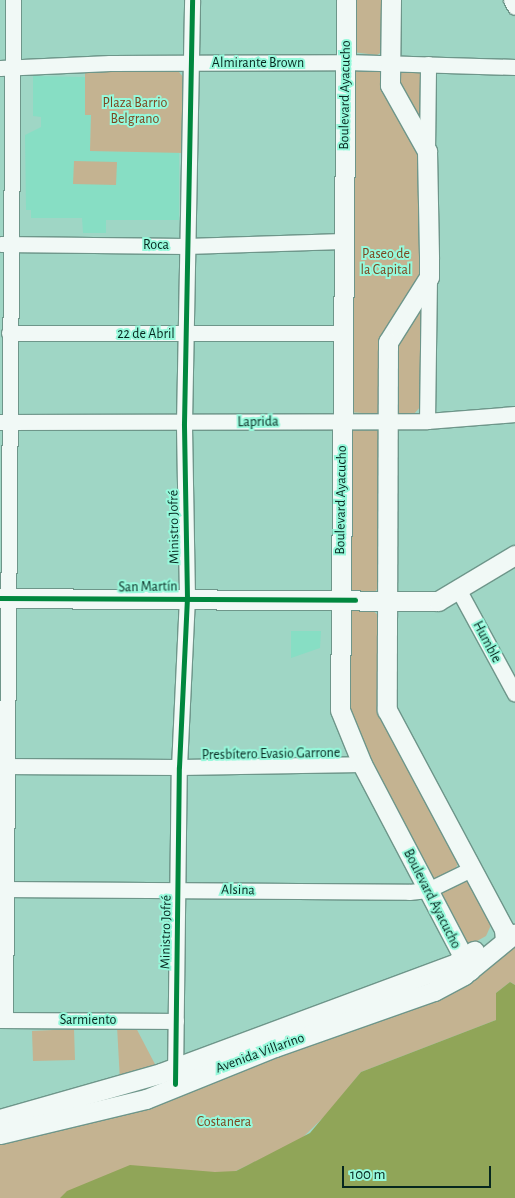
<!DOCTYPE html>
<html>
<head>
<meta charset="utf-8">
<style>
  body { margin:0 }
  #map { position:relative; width:515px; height:1198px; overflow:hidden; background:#9fd6c5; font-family:"Alegreya Sans",sans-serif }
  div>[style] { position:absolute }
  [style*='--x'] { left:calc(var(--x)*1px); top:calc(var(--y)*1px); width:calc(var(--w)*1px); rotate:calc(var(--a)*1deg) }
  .built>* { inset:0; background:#87dec4 }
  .green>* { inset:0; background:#c4b391 }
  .water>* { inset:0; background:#90a558 }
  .roads { filter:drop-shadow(1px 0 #6e968a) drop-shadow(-1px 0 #6e968a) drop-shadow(0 1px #6e968a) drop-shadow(0 -1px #6e968a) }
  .minor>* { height:15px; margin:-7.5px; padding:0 7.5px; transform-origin:7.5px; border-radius:7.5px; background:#f1f9f6 }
  .major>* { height:19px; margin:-9.5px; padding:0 9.5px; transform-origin:9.5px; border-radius:9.5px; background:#f1f9f6 }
  .cycleway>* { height:5px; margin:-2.5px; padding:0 2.5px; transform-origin:2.5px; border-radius:2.5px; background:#00873e }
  span { translate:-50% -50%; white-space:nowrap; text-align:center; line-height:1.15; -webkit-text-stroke:4px #96f9db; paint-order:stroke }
  .street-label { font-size:14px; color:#06271f }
  .park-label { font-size:14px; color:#7c451f }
  .scale { position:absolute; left:342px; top:1166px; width:149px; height:22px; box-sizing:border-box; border:2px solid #06271f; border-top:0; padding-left:6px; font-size:15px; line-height:18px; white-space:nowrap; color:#06271f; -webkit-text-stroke:4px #96f9db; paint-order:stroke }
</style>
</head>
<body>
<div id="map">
  <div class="built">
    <div style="clip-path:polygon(33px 76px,85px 77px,85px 115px,91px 114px,90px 151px,179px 152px,179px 220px,106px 220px,106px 233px,83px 233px,82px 218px,31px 218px,31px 210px,26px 210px,25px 135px,41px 127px,41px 117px,33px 116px)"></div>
    <div style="clip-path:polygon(291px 631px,321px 631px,320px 648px,291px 658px)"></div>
  </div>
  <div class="green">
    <div style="clip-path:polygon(351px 0,385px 0,382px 52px,377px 55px,352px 52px)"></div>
    <div style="clip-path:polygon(355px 68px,382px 72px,422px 156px,420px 276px,383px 338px,379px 412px,376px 414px,349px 412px,351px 73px)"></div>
    <div style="clip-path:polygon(85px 69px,179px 72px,183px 77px,184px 153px,90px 151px,91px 115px,85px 115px)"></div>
    <div style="clip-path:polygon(397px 70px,421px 73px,422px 125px,397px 86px)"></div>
    <div style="clip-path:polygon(74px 161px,117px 162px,116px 185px,73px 184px)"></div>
    <div style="clip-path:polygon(422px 302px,422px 405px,413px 415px,402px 415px,397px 412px,397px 340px)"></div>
    <div style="clip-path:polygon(351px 430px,376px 430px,380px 433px,379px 586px,375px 592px,350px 590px)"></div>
    <div style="clip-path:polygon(354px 608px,371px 609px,379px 616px,380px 708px,459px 861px,455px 870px,433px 880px,426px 876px,347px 712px,347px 614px)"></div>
    <div style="clip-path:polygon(465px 880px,469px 882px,491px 925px,486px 936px,466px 947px,439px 896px,441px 892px)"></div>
    <div style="clip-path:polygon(515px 940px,515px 985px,510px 982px,496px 993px,496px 1020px,361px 1072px,328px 1113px,300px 1140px,180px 1198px,0 1198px,0 1139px,74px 1124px)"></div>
    <div style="clip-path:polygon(134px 1024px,157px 1068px,120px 1081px,117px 1026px)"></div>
    <div style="clip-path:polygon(74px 1029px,75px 1060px,33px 1061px,32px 1031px)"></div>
  </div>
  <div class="water">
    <div style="clip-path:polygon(510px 982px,515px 985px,515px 1198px,60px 1198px,67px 1191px,130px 1165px,215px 1172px,236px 1171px,248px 1165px,310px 1133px,361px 1072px,496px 1020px,496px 993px)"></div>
  </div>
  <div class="roads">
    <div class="minor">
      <div style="--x:511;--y:0;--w:8;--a:60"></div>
      <div style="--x:0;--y:68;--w:110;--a:-2.6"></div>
      <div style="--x:110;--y:63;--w:236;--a:-0.2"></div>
      <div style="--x:346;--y:62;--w:169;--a:1.7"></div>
      <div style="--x:427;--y:151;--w:87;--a:-89.3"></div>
      <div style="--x:1;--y:244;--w:185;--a:0.6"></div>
      <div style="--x:186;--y:246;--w:157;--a:-1.8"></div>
      <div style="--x:9;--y:333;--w:333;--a:0"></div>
      <div style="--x:427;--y:421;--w:144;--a:-89.2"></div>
      <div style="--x:0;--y:422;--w:427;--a:-0.1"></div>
      <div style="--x:427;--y:421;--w:88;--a:-4.5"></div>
      <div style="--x:458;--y:589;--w:119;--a:61.5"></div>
      <div style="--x:0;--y:766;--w:179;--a:0.3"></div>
      <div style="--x:179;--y:767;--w:183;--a:-0.9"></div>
      <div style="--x:0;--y:889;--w:409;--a:0.4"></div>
      <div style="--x:409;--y:892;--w:19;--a:-6"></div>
      <div style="--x:428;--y:890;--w:48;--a:-26"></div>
      <div style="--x:0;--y:1020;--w:176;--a:0.3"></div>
      <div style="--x:5;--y:1020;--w:1020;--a:-89.55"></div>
      <div style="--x:175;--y:1078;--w:311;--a:-89.3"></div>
      <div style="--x:179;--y:767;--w:169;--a:-87.3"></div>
      <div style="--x:187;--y:598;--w:175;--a:-91"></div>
      <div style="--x:184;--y:423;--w:423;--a:-88.9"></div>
    </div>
    <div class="major">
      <div style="--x:346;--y:0;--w:710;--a:90.48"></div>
      <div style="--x:340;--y:710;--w:58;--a:67.8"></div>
      <div style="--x:362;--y:764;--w:233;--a:62.3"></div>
      <div style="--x:391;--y:0;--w:85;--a:90.7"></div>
      <div style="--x:390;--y:85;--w:76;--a:60.7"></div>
      <div style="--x:427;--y:151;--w:108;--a:88.9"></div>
      <div style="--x:429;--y:259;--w:18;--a:90"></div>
      <div style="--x:429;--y:277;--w:77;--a:122.2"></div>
      <div style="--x:388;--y:342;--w:368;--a:90.2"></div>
      <div style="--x:387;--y:710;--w:248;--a:61.9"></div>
      <div style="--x:504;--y:929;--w:11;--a:85"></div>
      <div style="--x:0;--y:598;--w:438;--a:0.4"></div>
      <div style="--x:438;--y:601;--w:90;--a:-30.9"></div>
      <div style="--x:0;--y:1119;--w:167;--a:-15.9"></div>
      <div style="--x:161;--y:1073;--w:315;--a:-20.4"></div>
      <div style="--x:456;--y:963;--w:22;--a:-34"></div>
      <div style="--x:0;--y:1134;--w:150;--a:-13.5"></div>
      <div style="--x:146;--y:1099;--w:139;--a:-22"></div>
      <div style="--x:275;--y:1047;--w:169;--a:-19.4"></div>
      <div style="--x:434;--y:991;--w:34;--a:-28"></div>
      <div style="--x:464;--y:975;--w:65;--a:-39.4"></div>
    </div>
  </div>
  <div class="cycleway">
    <div style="--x:0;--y:598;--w:355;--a:0.3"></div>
    <div style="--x:175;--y:1084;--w:317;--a:-89.3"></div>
    <div style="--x:179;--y:767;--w:169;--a:-87.3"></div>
    <div style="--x:187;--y:598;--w:175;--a:-91"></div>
    <div style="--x:184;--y:423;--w:423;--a:-88.9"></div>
  </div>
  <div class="street-label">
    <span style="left:258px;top:63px">Almirante Brown</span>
    <span style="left:345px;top:95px;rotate:-89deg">Boulevard Ayacucho</span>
    <span style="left:156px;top:245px">Roca</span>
    <span style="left:146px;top:334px">22 de Abril</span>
    <span style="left:258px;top:422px;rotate:-1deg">Laprida</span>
    <span style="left:341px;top:500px;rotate:-89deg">Boulevard Ayacucho</span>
    <span style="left:174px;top:527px;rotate:-91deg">Ministro Jofré</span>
    <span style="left:148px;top:587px;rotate:-1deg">San Martín</span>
    <span style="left:487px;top:642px;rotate:62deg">Humble</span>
    <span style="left:271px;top:754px;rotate:-1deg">Presbítero Evasio Garrone</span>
    <span style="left:238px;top:890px;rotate:1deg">Alsina</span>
    <span style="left:432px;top:899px;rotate:63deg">Boulevard Ayacucho</span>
    <span style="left:166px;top:932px;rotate:-89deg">Ministro Jofré</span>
    <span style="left:88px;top:1020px">Sarmiento</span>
    <span style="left:260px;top:1053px;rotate:-20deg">Avenida Villarino</span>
  </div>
  <div class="park-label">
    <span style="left:135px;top:111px">Plaza Barrio<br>Belgrano</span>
    <span style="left:386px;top:262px">Paseo de<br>la Capital</span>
    <span style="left:224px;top:1122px">Costanera</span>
  </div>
  <div class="scale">100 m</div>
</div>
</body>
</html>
